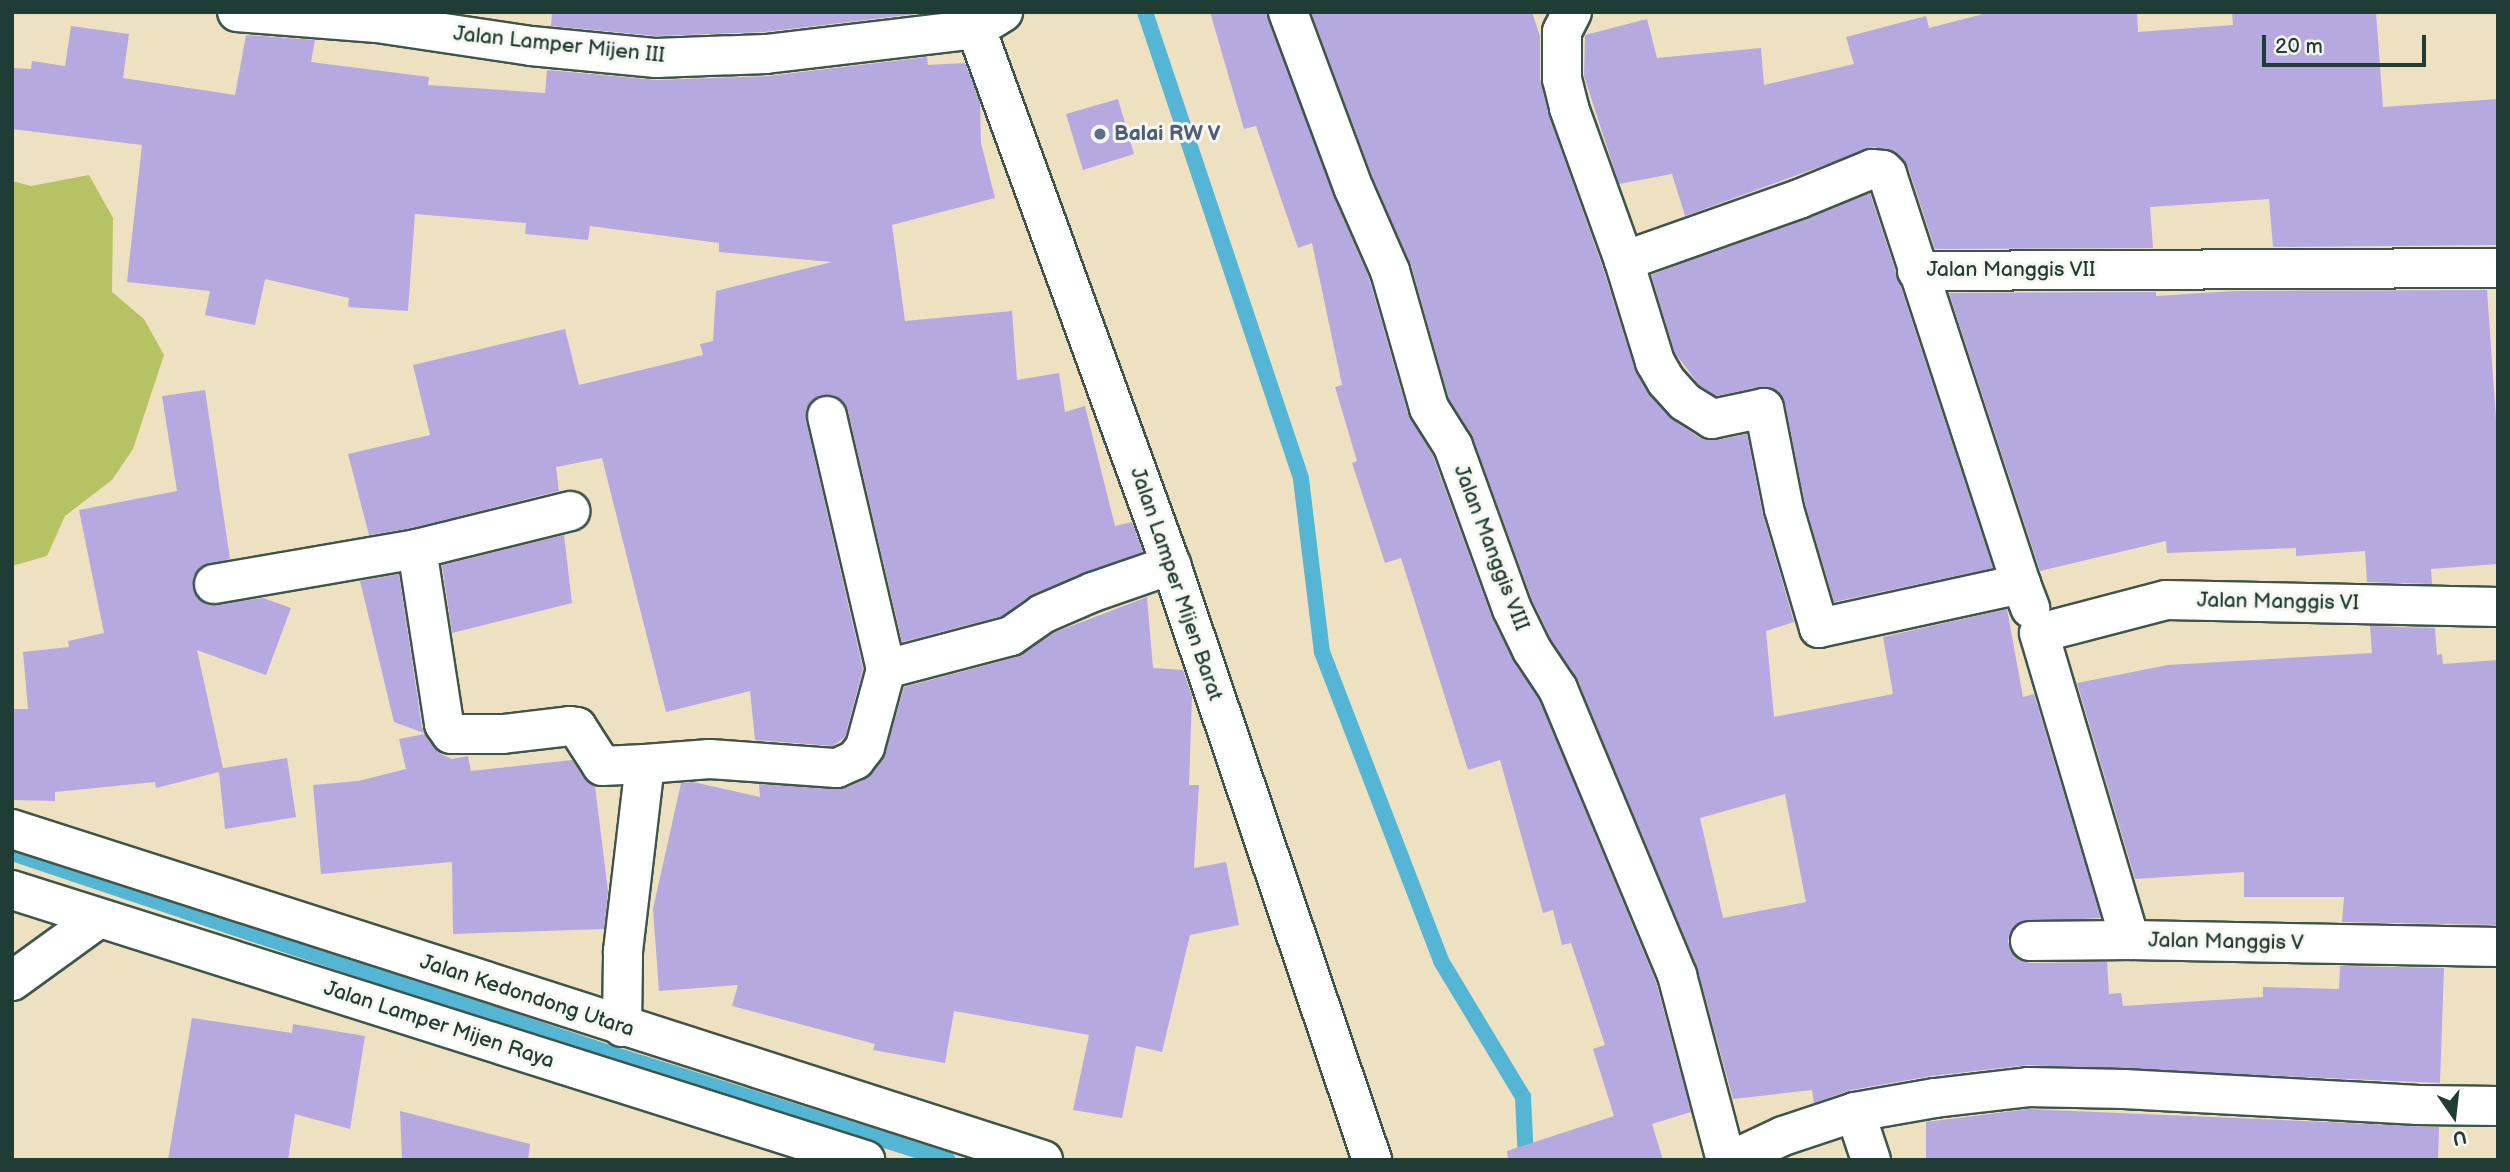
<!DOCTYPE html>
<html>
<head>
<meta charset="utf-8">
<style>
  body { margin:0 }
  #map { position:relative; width:2510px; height:1172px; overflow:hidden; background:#ede1c2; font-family:"Balsamiq Sans",sans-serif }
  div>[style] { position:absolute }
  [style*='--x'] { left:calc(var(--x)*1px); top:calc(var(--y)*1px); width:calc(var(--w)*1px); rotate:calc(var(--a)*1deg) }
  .green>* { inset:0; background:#b6c365 }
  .stream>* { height:16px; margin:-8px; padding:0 8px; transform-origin:8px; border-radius:8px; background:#55b5d4 }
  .building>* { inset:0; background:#b6a9df }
  .roads { filter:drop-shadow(2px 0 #3e5649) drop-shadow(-2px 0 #3e5649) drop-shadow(0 2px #3e5649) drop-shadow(0 -2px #3e5649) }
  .minor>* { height:38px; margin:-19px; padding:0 19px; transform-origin:19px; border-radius:19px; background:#fff }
  .dots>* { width:19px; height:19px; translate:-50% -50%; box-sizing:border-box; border:4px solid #f6f6f2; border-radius:50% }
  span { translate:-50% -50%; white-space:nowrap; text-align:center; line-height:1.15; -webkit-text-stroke:6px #f6f6f2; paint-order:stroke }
  .street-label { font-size:21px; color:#1f3d34 }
  .service-label { font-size:21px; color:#4e5e75; font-weight:700 }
  .left { translate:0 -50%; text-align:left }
  .frame { position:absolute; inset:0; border:14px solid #1f3d34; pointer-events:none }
  .north { position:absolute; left:2419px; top:1081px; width:70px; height:70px; -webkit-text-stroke:5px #f6f6f2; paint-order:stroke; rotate:166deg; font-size:19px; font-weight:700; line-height:28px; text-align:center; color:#1f3d34 }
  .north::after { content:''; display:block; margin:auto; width:24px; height:32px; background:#1f3d34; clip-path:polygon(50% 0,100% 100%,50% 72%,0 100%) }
  .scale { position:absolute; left:2262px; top:35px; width:164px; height:32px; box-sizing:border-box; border:4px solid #1f3d34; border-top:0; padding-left:9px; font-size:21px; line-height:24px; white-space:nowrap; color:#1f3d34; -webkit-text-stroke:5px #f6f6f2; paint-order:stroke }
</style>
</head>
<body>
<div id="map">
  <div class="green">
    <div style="clip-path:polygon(89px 175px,113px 218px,112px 292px,144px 319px,164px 355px,133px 449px,112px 480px,65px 516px,47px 556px,12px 566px,12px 181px,31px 186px)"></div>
  </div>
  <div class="stream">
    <div style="--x:1145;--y:12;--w:492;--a:71.5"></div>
    <div style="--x:1301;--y:479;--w:174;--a:83.1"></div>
    <div style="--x:1322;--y:652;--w:331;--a:68.9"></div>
    <div style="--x:1441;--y:961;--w:159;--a:58.9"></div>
    <div style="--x:1523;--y:1097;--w:63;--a:87.3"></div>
    <div style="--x:12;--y:853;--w:633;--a:18.52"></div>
    <div style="--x:612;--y:1054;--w:352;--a:17.5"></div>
  </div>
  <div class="building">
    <div style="clip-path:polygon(552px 12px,924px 12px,924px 13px,764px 32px,657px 36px,551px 26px)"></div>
    <div style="clip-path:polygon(1210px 12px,1267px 12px,1334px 197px,1369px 278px,1408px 414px,1433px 456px,1492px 618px,1514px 662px,1539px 699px,1656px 982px,1691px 1112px,1652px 1124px,1663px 1160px,1508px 1160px,1507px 1151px,1614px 1116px,1593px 1049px,1605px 1045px,1571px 943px,1562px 945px,1553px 910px,1543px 913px,1500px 760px,1468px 770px,1401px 558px,1385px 563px,1352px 463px,1357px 461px,1335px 387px,1342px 385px,1312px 243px,1298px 248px,1256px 126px,1244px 129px)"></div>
    <div style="clip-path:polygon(evenodd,1311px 12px,1532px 12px,1540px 36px,1540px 79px,1548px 113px,1603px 268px,1636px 373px,1650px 395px,1669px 417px,1700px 438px,1717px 440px,1747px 434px,1763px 515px,1794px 622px,1766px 631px,1774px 717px,1893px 694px,1883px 637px,2007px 609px,2023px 697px,2034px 694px,2101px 918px,2020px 922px,2011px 930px,2008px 941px,2011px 951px,2019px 960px,2030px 963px,2107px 962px,2109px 994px,2121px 993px,2123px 1006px,2263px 997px,2263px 987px,2339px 989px,2340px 966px,2444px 968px,2440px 1083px,2028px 1065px,1931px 1076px,1851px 1090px,1814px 1103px,1812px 1090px,1733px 1099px,1697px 967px,1578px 681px,1551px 639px,1532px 600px,1473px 438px,1449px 399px,1411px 265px,1374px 181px,1311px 12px,1785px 794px,1806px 902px,1723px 918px,1700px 818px,1785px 794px)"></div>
    <div style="clip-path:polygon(1991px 12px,2137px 12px,2138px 32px,2233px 25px,2232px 12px,2376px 12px,2383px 107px,2498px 99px,2498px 245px,2273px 247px,2269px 199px,2150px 207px,2153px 248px,1935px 249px,1908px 167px,1898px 154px,1874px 147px,1685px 216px,1672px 174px,1619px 184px,1584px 76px,1585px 35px,1647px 19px,1657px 58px,1761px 48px,1764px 85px,1854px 64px,1846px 37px,1926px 16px,1929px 28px)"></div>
    <div style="clip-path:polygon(71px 26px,129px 34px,123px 78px,235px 95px,246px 35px,315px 40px,311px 62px,429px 77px,428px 85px,545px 93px,547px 70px,657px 80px,768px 76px,927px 57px,928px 65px,965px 63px,980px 102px,981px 143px,995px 198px,892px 225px,905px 321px,1012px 311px,1017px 380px,1059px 373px,1065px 412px,1085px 406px,1115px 526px,1132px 522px,1143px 552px,1033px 594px,1002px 616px,902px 642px,848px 411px,843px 402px,834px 395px,821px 395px,813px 400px,806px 409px,806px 421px,863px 669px,845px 737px,833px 746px,755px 740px,750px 691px,666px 712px,602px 458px,556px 467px,559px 491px,412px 528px,369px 535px,348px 454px,430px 435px,413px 365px,565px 329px,579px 385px,703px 355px,700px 344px,713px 341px,716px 291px,832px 262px,719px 252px,719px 243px,590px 226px,588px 240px,525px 234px,526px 223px,415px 214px,408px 311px,348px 307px,349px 298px,265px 279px,255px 325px,205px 315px,210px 291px,127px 282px,142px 145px,12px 129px,12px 68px,31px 69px,32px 61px,65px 66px)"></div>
    <div style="clip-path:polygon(1118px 99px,1134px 154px,1083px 170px,1066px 114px)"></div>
    <div style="clip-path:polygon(1870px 193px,1993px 568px,1834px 602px,1805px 504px,1785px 404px,1781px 394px,1771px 388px,1760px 387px,1716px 396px,1699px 385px,1675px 353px,1651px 275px)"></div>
    <div style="clip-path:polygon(2487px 290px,2498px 448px,2498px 564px,2431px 569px,2432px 584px,2367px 582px,2365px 551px,2296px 556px,2296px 548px,2167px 553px,2166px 541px,2040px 571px,1949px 293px,2156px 292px,2156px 296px,2234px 291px)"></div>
    <div style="clip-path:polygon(205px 390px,230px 559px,201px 567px,193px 577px,193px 588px,198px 598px,207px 605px,263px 598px,291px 608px,266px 675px,197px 650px,223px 768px,287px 758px,296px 817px,225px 829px,219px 772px,156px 788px,155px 782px,55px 792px,55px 801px,12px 800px,12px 709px,28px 709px,23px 652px,69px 647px,68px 641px,104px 633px,79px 510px,177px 491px,162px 396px)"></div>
    <div style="clip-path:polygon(564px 535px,572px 603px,452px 633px,442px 565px)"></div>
    <div style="clip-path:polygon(399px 574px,422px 727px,424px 733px,394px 722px,360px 581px)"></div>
    <div style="clip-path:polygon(1147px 597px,1153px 668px,1183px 670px,1192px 696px,1189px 785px,1199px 785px,1194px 868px,1226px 862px,1239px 925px,1190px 935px,1162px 1052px,1136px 1046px,1122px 1118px,1073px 1110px,1089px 1035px,954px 1011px,945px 1063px,873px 1050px,875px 1044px,732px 1006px,738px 985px,659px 991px,653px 909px,681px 783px,693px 782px,760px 797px,759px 784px,846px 788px,864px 780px,883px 760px,904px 687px,1017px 657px,1053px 633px)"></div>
    <div style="clip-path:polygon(2370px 626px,2435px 628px,2437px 655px,2442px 654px,2443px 664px,2498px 660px,2498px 925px,2342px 922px,2344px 897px,2244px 897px,2244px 872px,2135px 879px,2077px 683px,2168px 665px,2372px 653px)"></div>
    <div style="clip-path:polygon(425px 734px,441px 754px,452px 759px,468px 756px,471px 771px,572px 760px,584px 778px,595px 786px,608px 891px,604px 929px,453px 934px,452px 862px,321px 874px,313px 785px,358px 781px,406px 769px,399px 739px)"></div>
    <div style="clip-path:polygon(192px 1018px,292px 1033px,293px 1024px,365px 1036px,350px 1129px,295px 1114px,288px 1160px,168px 1160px)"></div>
    <div style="clip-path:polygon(2029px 1109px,2439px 1127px,2438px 1160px,1926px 1160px,1926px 1122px)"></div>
    <div style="clip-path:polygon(400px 1111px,530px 1144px,528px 1160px,402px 1160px)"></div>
  </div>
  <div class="roads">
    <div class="minor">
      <div style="--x:237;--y:12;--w:140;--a:4.5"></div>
      <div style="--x:377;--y:23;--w:156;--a:8.5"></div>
      <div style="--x:531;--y:46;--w:126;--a:5.5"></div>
      <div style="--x:656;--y:58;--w:110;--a:-2.1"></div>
      <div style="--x:766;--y:54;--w:211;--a:-6.8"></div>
      <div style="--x:976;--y:29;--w:32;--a:-32"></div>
      <div style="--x:970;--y:12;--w:588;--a:70.03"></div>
      <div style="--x:1171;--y:565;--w:628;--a:71.33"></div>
      <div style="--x:1288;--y:12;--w:189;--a:69.6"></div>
      <div style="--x:1354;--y:189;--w:90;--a:66.3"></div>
      <div style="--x:1390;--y:271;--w:142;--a:74.1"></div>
      <div style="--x:1429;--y:408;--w:45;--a:57.7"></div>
      <div style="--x:1453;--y:446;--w:173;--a:70.1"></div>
      <div style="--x:1512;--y:609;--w:46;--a:64"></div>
      <div style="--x:1532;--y:650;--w:47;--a:56.3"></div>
      <div style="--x:1558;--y:689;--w:310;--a:67.4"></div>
      <div style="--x:1677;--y:975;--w:191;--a:75.2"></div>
      <div style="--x:1572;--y:12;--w:22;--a:117"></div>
      <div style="--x:1562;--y:32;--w:47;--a:90"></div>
      <div style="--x:1562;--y:79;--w:30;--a:76"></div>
      <div style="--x:1569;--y:108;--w:163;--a:70.2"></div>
      <div style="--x:1624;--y:261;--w:186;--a:-19.5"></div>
      <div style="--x:1799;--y:199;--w:79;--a:-22.3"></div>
      <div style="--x:1872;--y:169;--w:11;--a:5"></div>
      <div style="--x:1883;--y:170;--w:6;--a:45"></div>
      <div style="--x:1887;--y:174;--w:431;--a:71.9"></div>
      <div style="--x:1624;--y:261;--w:106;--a:72.9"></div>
      <div style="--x:1655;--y:362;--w:22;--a:60"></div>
      <div style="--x:1666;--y:381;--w:28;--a:48"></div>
      <div style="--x:1685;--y:402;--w:32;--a:32"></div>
      <div style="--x:1712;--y:419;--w:53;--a:-11.9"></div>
      <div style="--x:1764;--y:408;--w:103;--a:78.8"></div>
      <div style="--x:1784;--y:509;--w:124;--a:73.6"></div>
      <div style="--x:1819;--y:628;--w:207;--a:-12.3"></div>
      <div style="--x:2021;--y:584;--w:26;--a:69"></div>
      <div style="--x:1917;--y:271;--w:581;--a:-0.3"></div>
      <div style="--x:827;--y:416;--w:260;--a:76.9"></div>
      <div style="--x:417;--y:549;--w:158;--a:-13.9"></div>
      <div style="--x:214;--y:584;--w:206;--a:-9.8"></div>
      <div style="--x:417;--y:549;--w:177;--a:81.2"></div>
      <div style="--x:444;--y:724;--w:12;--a:55"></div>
      <div style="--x:451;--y:734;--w:52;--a:0"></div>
      <div style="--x:503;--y:734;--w:67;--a:-6.8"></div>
      <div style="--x:570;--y:726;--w:7;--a:8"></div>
      <div style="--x:577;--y:727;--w:46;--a:57.3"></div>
      <div style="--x:602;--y:766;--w:43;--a:-2.7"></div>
      <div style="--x:2498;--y:607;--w:332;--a:-178.8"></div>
      <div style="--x:2166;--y:600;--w:131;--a:165.4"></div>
      <div style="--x:2039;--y:633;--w:320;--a:73.5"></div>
      <div style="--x:2130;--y:940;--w:368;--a:1.1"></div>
      <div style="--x:12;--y:829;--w:1083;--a:17.8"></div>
      <div style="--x:12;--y:890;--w:895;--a:17.56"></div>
      <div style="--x:2030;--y:941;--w:100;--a:-0.6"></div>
      <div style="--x:12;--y:981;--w:107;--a:-35.9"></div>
      <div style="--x:622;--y:1027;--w:76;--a:-89.2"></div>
      <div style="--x:623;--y:951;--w:188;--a:-83.3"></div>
      <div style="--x:645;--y:764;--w:65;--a:-4.4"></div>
      <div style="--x:710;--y:759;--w:127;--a:4.1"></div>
      <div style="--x:837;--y:768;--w:20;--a:-24"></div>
      <div style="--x:855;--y:760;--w:16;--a:-52"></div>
      <div style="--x:865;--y:747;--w:81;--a:-74.9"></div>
      <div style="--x:886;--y:669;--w:129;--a:-14.8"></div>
      <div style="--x:1011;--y:636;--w:38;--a:-35"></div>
      <div style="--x:1042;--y:614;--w:56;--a:-23.3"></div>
      <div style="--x:1093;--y:592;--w:83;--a:-19.1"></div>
      <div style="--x:1855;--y:1112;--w:81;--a:-9.9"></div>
      <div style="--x:1935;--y:1098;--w:94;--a:-6.7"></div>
      <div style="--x:2028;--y:1087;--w:96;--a:1.2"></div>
      <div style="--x:2124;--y:1089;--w:295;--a:3.1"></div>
      <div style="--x:2419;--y:1105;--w:79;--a:0.7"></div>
      <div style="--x:1732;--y:1160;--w:56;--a:-25.2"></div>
      <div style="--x:1783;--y:1136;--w:76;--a:-18.4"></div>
      <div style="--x:1855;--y:1112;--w:51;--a:71.6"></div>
    </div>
  </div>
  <div class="dots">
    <div style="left:1100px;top:134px;background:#5c6f8a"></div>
  </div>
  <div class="street-label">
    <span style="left:559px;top:45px;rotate:6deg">Jalan Lamper Mijen III</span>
    <span style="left:2011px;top:270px">Jalan Manggis VII</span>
    <span style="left:1491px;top:548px;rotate:69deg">Jalan Manggis VIII</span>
    <span style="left:1176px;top:584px;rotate:71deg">Jalan Lamper Mijen Barat</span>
    <span style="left:2278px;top:602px;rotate:1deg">Jalan Manggis VI</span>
    <span style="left:2226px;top:942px;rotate:1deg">Jalan Manggis V</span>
    <span style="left:527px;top:996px;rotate:18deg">Jalan Kedondong Utara</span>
    <span style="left:439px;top:1025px;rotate:18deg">Jalan Lamper Mijen Raya</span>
  </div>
  <div class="service-label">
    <span class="left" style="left:1114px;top:134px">Balai RW V</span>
  </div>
  <div class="frame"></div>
  <div class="north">U</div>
  <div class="scale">20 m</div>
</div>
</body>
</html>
